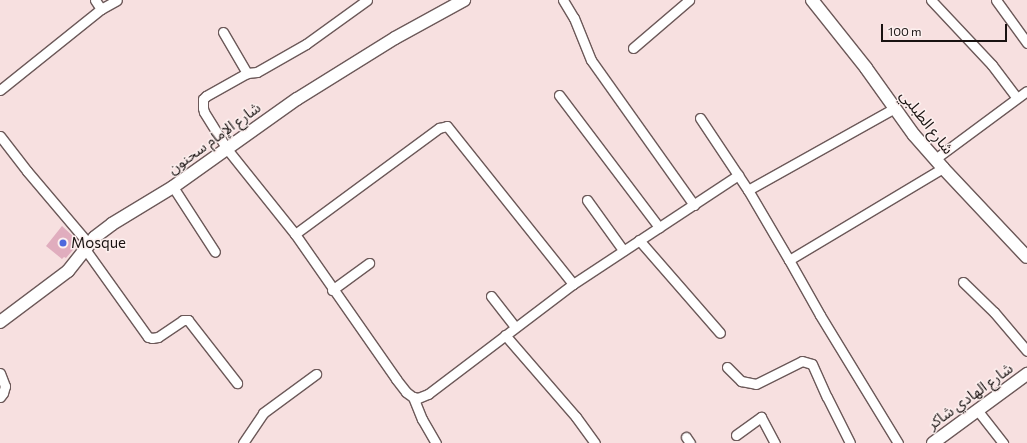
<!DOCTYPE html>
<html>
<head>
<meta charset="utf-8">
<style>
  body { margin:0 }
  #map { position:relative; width:1027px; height:443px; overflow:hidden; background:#f7e0e0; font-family:Commissioner,"Noto Sans Arabic",sans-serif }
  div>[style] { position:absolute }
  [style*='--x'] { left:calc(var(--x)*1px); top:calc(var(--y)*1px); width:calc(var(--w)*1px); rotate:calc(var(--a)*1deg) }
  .building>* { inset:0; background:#e0adbe }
  .roads { filter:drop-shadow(1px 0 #6c5959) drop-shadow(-1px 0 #6c5959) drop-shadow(0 1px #6c5959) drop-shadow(0 -1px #6c5959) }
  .street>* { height:9px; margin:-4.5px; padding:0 4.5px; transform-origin:4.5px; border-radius:4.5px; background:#fff }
  .secondary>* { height:12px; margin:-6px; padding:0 6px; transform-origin:6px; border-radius:6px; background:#fff }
  .dots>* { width:11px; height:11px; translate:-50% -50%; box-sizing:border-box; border:2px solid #fdf0ef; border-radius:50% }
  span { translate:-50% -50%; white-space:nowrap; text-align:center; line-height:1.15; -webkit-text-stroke:3px #fdf0ef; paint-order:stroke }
  .street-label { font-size:15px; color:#191211 }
  .poi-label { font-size:15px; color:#191211 }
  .left { translate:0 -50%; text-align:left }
  .scale { position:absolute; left:881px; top:24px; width:126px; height:18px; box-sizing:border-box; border:2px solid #191211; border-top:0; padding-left:5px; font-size:12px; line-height:14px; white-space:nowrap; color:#191211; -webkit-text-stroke:3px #fdf0ef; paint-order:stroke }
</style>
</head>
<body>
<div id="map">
  <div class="building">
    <div style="clip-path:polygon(62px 226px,77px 240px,77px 245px,66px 258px,64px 257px,62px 259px,46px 246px)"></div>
  </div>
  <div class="roads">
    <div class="street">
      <div style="--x:95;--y:0;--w:11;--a:56"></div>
      <div style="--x:367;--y:0;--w:75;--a:144.2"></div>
      <div style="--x:306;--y:44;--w:56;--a:150.3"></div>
      <div style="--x:257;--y:72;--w:10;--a:174"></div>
      <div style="--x:247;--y:73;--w:47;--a:150.7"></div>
      <div style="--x:206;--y:96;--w:4;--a:135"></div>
      <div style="--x:203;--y:99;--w:9;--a:90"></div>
      <div style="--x:203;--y:108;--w:4;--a:76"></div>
      <div style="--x:204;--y:112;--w:44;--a:58.1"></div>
      <div style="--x:227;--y:149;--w:109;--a:51.3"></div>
      <div style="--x:295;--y:234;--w:177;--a:55.1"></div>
      <div style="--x:396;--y:379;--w:16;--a:52"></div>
      <div style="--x:406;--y:392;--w:9;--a:36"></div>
      <div style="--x:413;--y:397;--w:5;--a:11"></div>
      <div style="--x:418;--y:398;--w:11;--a:-22"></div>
      <div style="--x:428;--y:394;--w:182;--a:-37.2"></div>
      <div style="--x:573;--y:284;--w:198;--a:-33.4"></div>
      <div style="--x:563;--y:0;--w:21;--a:59"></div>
      <div style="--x:574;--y:18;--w:45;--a:68"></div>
      <div style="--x:591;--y:60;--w:178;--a:54.6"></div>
      <div style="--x:931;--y:0;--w:89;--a:46.8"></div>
      <div style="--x:992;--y:65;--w:41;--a:52.9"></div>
      <div style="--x:996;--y:0;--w:53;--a:54.2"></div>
      <div style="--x:223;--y:32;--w:48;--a:59.7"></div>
      <div style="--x:633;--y:48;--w:74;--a:-40.6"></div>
      <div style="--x:0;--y:90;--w:129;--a:-38.7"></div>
      <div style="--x:101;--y:9;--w:18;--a:-29"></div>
      <div style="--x:559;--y:95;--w:166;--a:52.9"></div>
      <div style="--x:700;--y:118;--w:87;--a:56.3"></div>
      <div style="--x:748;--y:190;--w:168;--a:-29.2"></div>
      <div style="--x:0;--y:136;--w:44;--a:52.4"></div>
      <div style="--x:27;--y:171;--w:96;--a:49.7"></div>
      <div style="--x:935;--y:159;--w:114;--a:-36.5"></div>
      <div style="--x:173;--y:187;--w:77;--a:57.1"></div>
      <div style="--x:748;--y:190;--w:81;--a:59.6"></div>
      <div style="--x:587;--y:200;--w:62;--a:54.2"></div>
      <div style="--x:295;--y:234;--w:179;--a:-36.4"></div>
      <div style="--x:439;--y:128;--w:8;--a:-14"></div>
      <div style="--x:447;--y:126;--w:202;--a:51.4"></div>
      <div style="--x:639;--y:240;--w:123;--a:48.9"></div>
      <div style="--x:85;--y:249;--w:108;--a:54.4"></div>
      <div style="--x:148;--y:337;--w:4;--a:14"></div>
      <div style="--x:152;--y:338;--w:6;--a:-9"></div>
      <div style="--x:158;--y:337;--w:30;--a:-34"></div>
      <div style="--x:183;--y:320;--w:5;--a:0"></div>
      <div style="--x:188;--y:320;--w:80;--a:52.1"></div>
      <div style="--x:963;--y:282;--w:43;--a:44.1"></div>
      <div style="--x:994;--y:312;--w:51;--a:49.8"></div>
      <div style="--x:332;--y:290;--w:46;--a:-36.1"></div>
      <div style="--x:491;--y:296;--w:39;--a:52"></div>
      <div style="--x:505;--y:335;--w:108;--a:49.1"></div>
      <div style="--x:576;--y:417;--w:32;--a:54"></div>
      <div style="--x:727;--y:367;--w:20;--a:45"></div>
      <div style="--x:741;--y:381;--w:15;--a:11"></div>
      <div style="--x:756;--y:384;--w:51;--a:-26.6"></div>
      <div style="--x:802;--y:361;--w:10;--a:17"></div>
      <div style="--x:812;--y:364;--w:36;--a:66"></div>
      <div style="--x:827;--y:397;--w:51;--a:63.4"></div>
      <div style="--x:0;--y:373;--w:14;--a:69"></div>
      <div style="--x:5;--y:386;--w:7;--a:106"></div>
      <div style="--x:3;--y:393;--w:5;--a:127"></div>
      <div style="--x:413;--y:397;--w:24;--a:68"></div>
      <div style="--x:422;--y:419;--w:28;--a:60"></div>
      <div style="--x:978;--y:411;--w:41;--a:52"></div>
      <div style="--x:736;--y:435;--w:31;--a:-36"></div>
      <div style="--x:761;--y:417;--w:30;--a:62"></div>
      <div style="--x:686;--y:437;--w:7;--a:56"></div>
      <div style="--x:243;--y:443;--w:36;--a:-56"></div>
      <div style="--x:263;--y:413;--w:66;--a:-36.3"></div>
      <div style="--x:898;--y:443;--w:150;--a:-121.4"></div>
      <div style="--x:820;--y:315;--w:63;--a:-119.4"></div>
      <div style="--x:789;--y:260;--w:179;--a:-30.9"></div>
    </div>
    <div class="secondary">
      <div style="--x:812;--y:0;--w:87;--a:51.5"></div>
      <div style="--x:866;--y:68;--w:82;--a:54.4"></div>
      <div style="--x:914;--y:135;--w:44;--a:48.7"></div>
      <div style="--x:943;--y:168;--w:122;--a:46.7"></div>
      <div style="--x:0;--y:322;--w:85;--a:-36.9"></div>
      <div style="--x:68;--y:271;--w:43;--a:-51.5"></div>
      <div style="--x:95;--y:237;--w:21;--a:-37"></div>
      <div style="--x:112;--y:224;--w:71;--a:-31.2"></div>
      <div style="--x:173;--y:187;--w:152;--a:-35.4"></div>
      <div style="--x:297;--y:99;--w:115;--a:-31.9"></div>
      <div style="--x:395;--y:38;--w:79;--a:-28.8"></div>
      <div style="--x:933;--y:443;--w:117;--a:-36.3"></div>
    </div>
  </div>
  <div class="dots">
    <div style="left:63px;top:243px;background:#4e68dd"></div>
  </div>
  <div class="street-label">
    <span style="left:927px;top:122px;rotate:52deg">شارع الطبلبي</span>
    <span style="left:214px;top:138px;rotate:-36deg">شارع الإمام سحنون</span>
    <span style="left:970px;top:396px;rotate:-36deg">شارع الهادي شاكر</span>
  </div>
  <div class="poi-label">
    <span class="left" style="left:71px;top:243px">Mosque</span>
  </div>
  <div class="scale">100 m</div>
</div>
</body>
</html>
